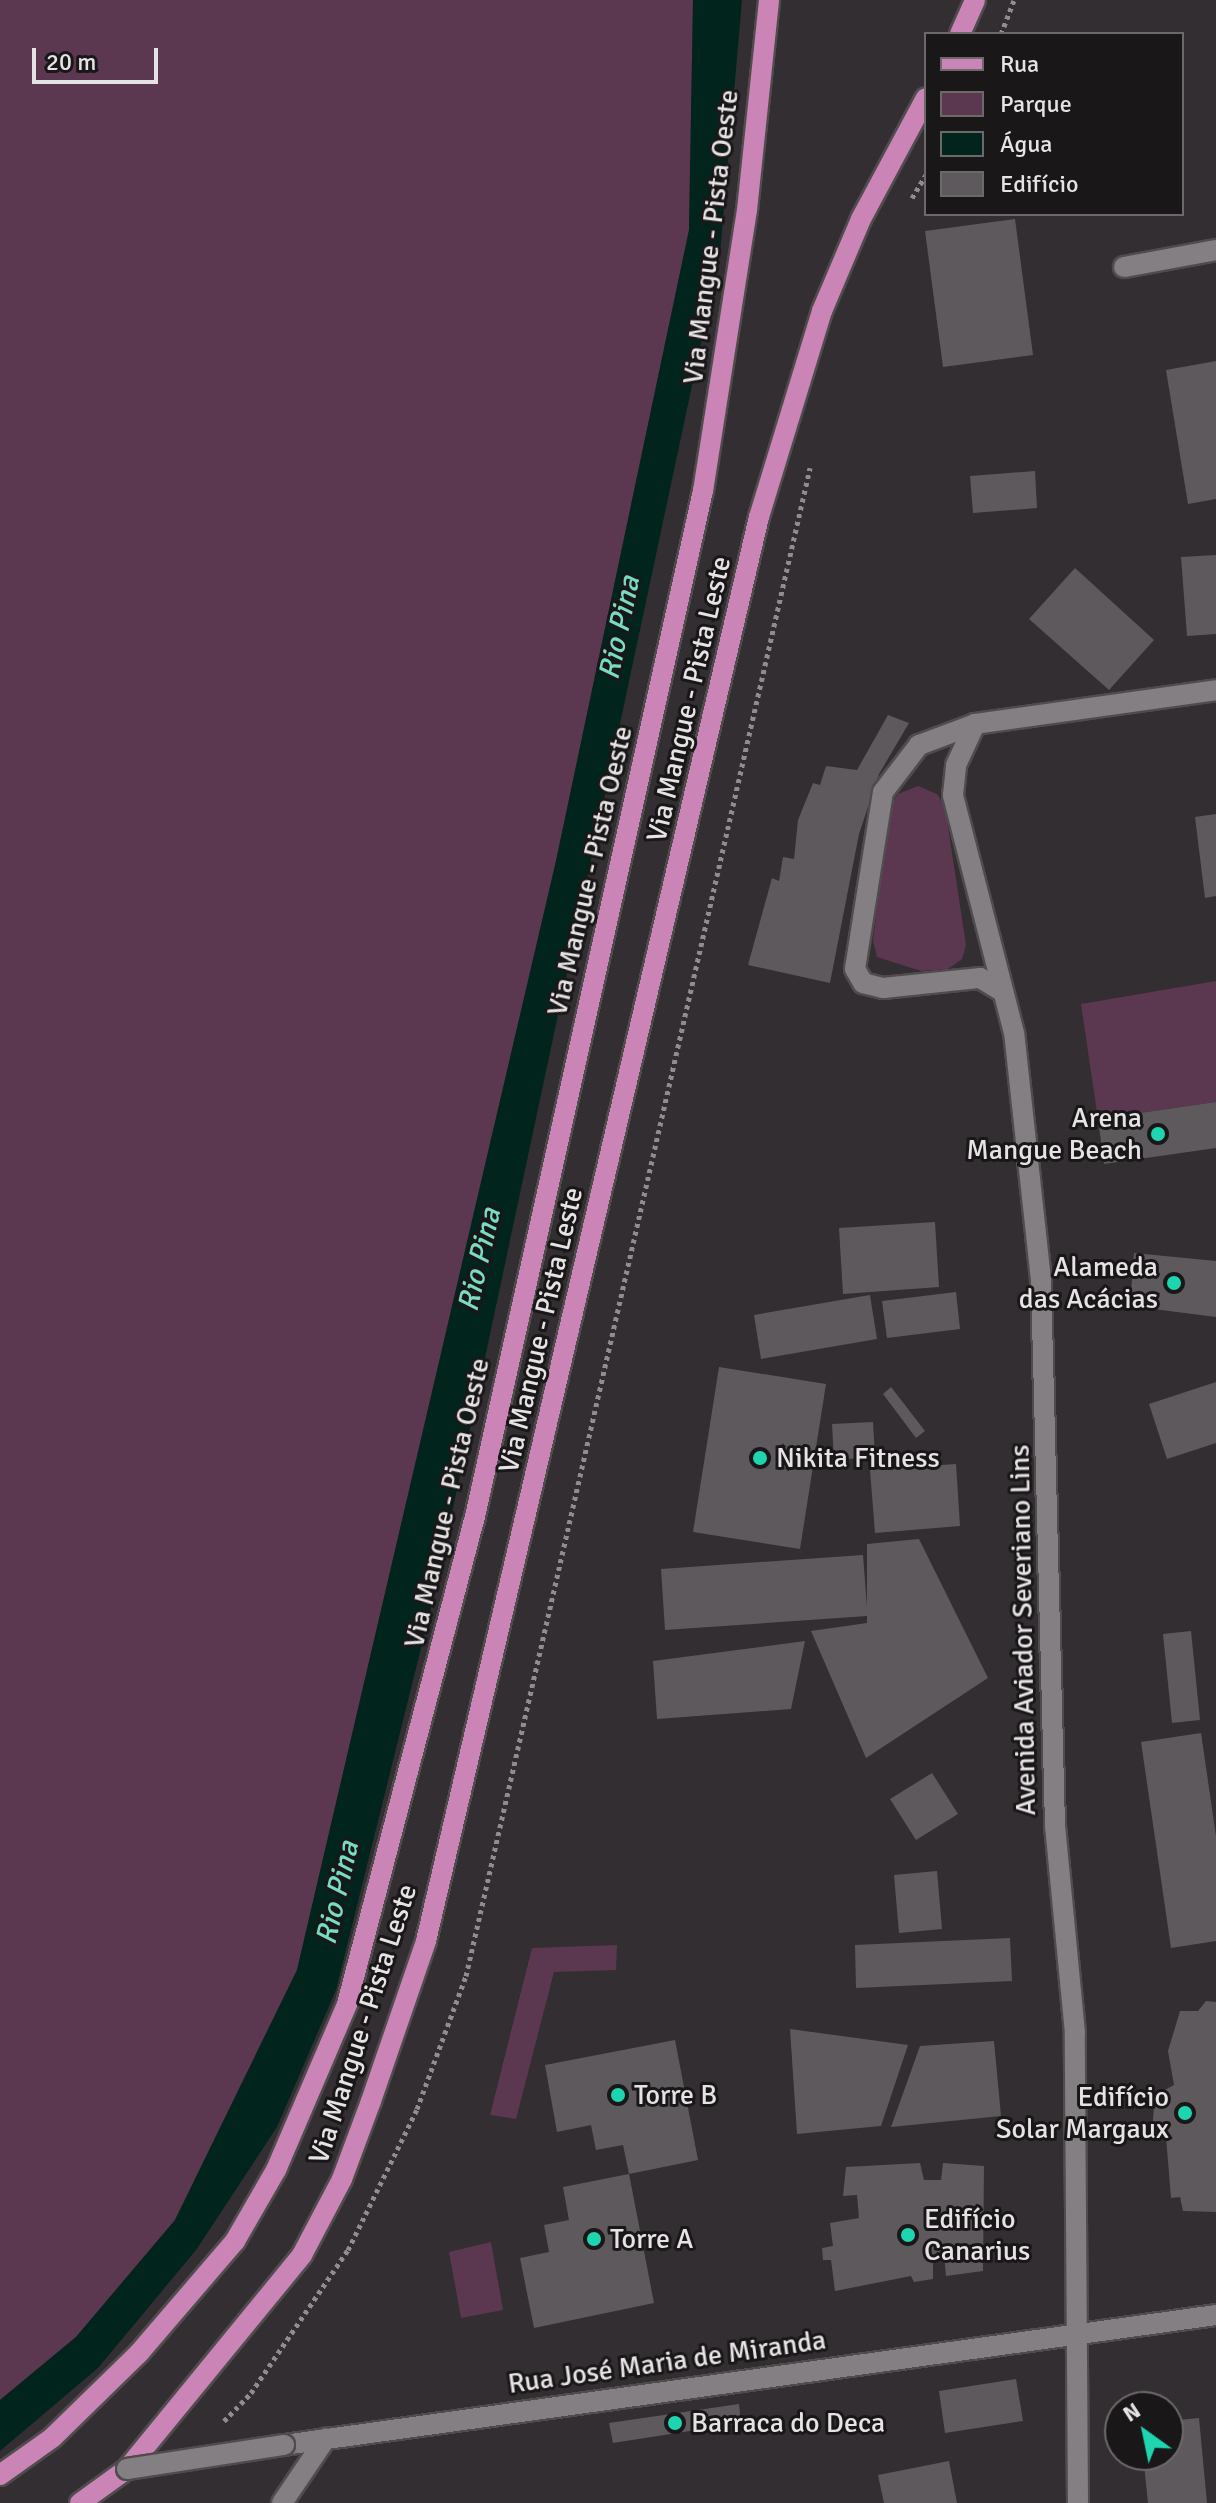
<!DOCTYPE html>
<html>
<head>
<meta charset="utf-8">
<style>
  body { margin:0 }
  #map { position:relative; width:1216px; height:2503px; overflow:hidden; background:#332e31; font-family:Signika,sans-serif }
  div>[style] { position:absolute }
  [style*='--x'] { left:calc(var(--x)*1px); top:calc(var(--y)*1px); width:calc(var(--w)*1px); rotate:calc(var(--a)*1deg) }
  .green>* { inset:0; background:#5c3750 }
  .water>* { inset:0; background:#01251d }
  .building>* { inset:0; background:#5e595d }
  .path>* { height:5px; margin-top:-2.5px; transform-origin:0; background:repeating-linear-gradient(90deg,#908c8f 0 4px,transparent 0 8px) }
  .roads { filter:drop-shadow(2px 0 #504c4e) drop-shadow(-2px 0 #504c4e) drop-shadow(0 2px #504c4e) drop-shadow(0 -2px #504c4e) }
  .minor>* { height:20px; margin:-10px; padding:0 10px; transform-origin:10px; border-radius:10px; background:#847f82 }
  .major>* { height:20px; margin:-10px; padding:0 10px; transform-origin:10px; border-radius:10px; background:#cb84b6 }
  .bridges { filter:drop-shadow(2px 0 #504c4e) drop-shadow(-2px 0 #504c4e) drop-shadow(0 2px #504c4e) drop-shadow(0 -2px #504c4e) }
  .minor-bridge>* { height:20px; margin:-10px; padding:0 10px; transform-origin:10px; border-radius:10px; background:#847f82 }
  .dots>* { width:22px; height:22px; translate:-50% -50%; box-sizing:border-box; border:4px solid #191718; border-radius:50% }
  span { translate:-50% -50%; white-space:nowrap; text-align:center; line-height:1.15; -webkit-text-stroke:6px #191718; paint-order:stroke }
  .street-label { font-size:28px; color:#e6e3e5 }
  .poi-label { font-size:28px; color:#e6e3e5 }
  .right { translate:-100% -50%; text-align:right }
  .left { translate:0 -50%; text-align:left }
  .water-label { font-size:30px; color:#77dcc1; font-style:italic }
  .legend { position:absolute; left:924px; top:32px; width:260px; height:184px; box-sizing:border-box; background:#191718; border:2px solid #6b696a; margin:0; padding:10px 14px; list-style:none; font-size:24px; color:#e6e3e5 }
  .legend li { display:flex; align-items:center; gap:16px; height:40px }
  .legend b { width:40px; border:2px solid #6b696a }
  .north { position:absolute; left:1104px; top:2391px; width:80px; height:80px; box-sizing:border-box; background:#191718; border:2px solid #6b696a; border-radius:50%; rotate:327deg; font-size:22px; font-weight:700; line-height:32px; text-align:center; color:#e6e3e5 }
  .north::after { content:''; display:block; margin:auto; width:28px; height:36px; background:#1ed5b0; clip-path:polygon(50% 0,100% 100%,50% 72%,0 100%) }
  .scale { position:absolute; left:32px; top:48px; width:126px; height:36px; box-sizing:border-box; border:4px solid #e6e3e5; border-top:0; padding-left:10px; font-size:24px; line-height:28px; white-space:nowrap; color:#e6e3e5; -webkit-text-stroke:6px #191718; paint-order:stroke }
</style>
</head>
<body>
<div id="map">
  <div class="green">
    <div style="clip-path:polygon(0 0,693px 0,689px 230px,556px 861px,297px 1970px,175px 2220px,76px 2337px,0 2400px)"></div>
    <div style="clip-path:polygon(918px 786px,937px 794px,945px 807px,966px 945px,962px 959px,948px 969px,921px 971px,877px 957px,873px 941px,889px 807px,898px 794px)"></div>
    <div style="clip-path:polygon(1216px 981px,1216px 1102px,1098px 1119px,1081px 1004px)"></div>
    <div style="clip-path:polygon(617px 1945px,616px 1970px,554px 1972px,516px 2119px,490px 2115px,532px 1948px)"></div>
    <div style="clip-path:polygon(491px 2242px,503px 2310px,461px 2318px,449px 2252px)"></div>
  </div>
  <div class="water">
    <div style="clip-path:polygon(693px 0,742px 0,720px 254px,436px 1588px,336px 1990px,277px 2127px,196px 2250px,98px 2368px,0 2451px,0 2400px,76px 2337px,175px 2220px,297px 1970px,556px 861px,689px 230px)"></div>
  </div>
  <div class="building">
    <div style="clip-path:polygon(1015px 219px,1033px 355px,943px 367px,925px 231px)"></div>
    <div style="clip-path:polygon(1216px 361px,1216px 499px,1188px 504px,1166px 370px)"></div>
    <div style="clip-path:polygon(1035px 471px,1037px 508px,973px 513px,970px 476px)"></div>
    <div style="clip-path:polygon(1216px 555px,1216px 634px,1187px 636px,1181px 557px)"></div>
    <div style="clip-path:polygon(1075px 568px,1154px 640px,1109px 690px,1029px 619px)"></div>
    <div style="clip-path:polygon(888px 715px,909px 723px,879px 774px,859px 834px,830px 983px,748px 965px,772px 878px,779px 881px,783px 857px,794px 859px,798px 820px,813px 783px,820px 785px,826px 766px,857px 770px)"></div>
    <div style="clip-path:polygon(1216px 814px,1216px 896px,1205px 898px,1195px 817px)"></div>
    <div style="clip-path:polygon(1216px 1102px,1216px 1148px,1104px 1164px,1098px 1119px)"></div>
    <div style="clip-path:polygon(935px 1222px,939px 1287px,843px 1294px,839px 1228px)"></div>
    <div style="clip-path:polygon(1134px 1253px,1216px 1261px,1216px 1317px,1130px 1306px)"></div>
    <div style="clip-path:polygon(956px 1292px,960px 1329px,887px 1338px,882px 1301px)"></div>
    <div style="clip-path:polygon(870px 1295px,877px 1339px,761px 1359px,754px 1315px)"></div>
    <div style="clip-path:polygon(719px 1367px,826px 1384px,800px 1549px,693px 1532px)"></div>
    <div style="clip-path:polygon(1216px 1382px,1216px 1443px,1167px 1459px,1149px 1404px)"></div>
    <div style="clip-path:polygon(891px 1387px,925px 1431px,916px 1438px,883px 1394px)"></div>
    <div style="clip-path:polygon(873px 1422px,875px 1457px,834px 1460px,832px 1424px)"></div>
    <div style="clip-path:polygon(956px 1464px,960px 1526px,875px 1533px,870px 1470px)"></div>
    <div style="clip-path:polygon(919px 1539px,988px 1678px,866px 1758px,811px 1631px,867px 1623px,867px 1616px,665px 1630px,661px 1569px,863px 1555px,867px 1607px,867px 1544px)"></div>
    <div style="clip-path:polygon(1191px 1631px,1200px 1720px,1172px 1723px,1163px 1634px)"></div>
    <div style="clip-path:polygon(805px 1641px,791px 1709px,657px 1719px,653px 1661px)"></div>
    <div style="clip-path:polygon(1201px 1733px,1216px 1836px,1216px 1941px,1171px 1948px,1141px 1742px)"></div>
    <div style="clip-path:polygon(932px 1773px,958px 1814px,916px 1840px,890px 1799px)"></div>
    <div style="clip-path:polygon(937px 1871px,942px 1929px,899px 1933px,894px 1875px)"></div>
    <div style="clip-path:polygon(1010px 1938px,1012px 1981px,856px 1988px,855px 1945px)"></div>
    <div style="clip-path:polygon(1206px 2001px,1216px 2002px,1216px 2212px,1183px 2211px,1180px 2197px,1171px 2198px,1166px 2137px,1152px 2131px,1155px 2095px,1174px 2085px,1168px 2051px,1180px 2011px,1198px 2011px)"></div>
    <div style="clip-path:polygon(790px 2029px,908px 2045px,881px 2126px,797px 2134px)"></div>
    <div style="clip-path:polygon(675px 2040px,698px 2160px,629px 2174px,623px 2145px,596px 2150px,591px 2125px,557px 2132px,545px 2065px)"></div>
    <div style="clip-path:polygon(994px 2041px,1001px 2116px,891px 2127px,920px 2046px)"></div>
    <div style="clip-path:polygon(920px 2163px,924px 2180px,941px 2180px,943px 2163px,984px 2166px,983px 2271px,946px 2276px,944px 2255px,933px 2257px,933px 2279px,914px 2282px,911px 2276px,835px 2291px,831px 2260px,823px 2260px,822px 2248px,833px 2246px,830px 2223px,859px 2218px,857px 2195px,843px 2196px,846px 2167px)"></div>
    <div style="clip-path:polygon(629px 2174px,654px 2303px,534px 2328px,520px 2258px,549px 2252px,544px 2225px,569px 2220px,563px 2187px)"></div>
    <div style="clip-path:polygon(1016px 2379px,1023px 2421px,945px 2433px,939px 2391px)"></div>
    <div style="clip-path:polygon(739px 2404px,741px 2423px,613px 2443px,609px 2423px)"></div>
    <div style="clip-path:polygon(1199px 2418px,1207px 2503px,1148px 2503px,1143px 2455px,1168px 2455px,1168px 2421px)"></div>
    <div style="clip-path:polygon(949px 2461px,957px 2503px,884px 2503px,878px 2475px)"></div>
  </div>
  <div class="path">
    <div style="--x:1001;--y:34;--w:36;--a:-69"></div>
    <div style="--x:912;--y:198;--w:27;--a:-59"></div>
    <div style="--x:224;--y:2421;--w:39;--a:-46"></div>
    <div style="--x:251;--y:2393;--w:173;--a:-55.9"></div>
    <div style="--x:348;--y:2250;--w:157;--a:-63.9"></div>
    <div style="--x:417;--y:2109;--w:142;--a:-69.8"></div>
    <div style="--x:466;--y:1976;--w:1547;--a:-77.15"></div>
  </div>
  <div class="roads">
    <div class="minor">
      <div style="--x:1124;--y:267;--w:94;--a:-10.5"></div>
      <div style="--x:975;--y:724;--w:60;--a:159.4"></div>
      <div style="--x:919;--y:745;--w:59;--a:127.5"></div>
      <div style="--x:883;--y:792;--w:179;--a:99"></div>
      <div style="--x:855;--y:969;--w:16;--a:60"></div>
      <div style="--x:863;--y:983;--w:21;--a:14"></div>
      <div style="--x:883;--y:988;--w:98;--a:-5.9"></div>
      <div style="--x:980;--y:978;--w:26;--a:31"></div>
      <div style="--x:284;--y:2445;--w:941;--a:-7.94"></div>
      <div style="--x:282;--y:2503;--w:78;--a:-55.9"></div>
      <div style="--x:1078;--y:2503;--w:470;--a:-90.4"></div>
      <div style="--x:1075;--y:2033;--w:208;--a:-95.5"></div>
      <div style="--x:1055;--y:1826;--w:546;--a:-91.47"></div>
      <div style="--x:1041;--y:1280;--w:248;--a:-96.2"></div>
      <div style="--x:1014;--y:1033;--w:246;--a:-104.4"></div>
      <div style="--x:953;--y:795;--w:30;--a:-84"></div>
      <div style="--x:956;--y:765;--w:45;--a:-65.1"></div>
      <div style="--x:975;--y:724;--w:243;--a:-8"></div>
    </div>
    <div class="major">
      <div style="--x:960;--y:34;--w:37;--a:-66"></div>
      <div style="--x:0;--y:2475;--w:64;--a:-35.4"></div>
      <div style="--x:52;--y:2438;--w:123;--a:-44.3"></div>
      <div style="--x:140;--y:2352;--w:146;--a:-49.4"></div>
      <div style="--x:235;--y:2241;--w:82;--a:-60"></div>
      <div style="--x:276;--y:2170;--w:181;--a:-66.8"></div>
      <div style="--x:347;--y:2004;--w:499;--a:-75.3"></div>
      <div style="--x:474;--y:1521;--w:1055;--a:-77.47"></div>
      <div style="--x:703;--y:491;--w:284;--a:-81.1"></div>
      <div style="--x:747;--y:210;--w:211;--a:-84"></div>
      <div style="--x:80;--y:2503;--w:58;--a:-35.9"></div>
      <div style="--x:127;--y:2469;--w:276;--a:-50.7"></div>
      <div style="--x:302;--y:2255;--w:86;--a:-62.2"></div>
      <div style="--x:342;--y:2179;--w:83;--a:-69.6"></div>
      <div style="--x:371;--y:2101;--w:169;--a:-71"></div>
      <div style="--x:426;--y:1941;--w:1462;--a:-76.84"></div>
      <div style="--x:759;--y:517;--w:215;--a:-73"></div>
      <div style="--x:822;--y:311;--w:100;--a:-67"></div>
      <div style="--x:861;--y:219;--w:137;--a:-61.8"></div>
    </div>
  </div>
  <div class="bridges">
    <div class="minor-bridge">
      <div style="--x:127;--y:2469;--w:159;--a:-8.7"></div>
    </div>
  </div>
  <div class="dots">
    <div style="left:1158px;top:1134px;background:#1ed5b0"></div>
    <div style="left:1174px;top:1283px;background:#1ed5b0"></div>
    <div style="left:760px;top:1458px;background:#1ed5b0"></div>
    <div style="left:618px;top:2095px;background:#1ed5b0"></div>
    <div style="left:1185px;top:2113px;background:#1ed5b0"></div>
    <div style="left:908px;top:2235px;background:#1ed5b0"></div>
    <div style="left:594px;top:2239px;background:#1ed5b0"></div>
    <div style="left:675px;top:2423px;background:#1ed5b0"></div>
  </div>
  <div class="street-label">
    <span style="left:711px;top:237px;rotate:-83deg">Via Mangue - Pista Oeste</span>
    <span style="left:689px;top:699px;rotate:-77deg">Via Mangue - Pista Leste</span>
    <span style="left:590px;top:871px;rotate:-77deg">Via Mangue - Pista Oeste</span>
    <span style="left:541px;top:1330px;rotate:-77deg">Via Mangue - Pista Leste</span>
    <span style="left:447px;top:1503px;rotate:-77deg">Via Mangue - Pista Oeste</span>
    <span style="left:1023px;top:1630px;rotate:-91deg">Avenida Aviador Severiano Lins</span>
    <span style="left:363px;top:2024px;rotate:-72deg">Via Mangue - Pista Leste</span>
    <span style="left:667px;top:2362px;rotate:-8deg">Rua José Maria de Miranda</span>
  </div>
  <div class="poi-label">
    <span class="right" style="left:1142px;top:1134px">Arena<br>Mangue Beach</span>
    <span class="right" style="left:1158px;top:1283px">Alameda<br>das Acácias</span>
    <span class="left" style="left:776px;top:1458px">Nikita Fitness</span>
    <span class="left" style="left:634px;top:2095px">Torre B</span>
    <span class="right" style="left:1169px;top:2113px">Edifício<br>Solar Margaux</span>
    <span class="left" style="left:924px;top:2235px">Edifício<br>Canarius</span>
    <span class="left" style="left:610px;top:2239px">Torre A</span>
    <span class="left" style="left:691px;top:2423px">Barraca do Deca</span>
  </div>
  <div class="water-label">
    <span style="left:620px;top:628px;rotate:-78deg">Rio Pina</span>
    <span style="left:480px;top:1260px;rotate:-77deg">Rio Pina</span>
    <span style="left:338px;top:1893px;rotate:-77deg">Rio Pina</span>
  </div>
  <ul class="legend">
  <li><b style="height:10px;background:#cb84b6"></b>Rua</li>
  <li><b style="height:22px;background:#5c3750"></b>Parque</li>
  <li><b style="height:22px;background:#01251d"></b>Água</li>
  <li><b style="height:22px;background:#5e595d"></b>Edifício</li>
  </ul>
  <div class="north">N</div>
  <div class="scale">20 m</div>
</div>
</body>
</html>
